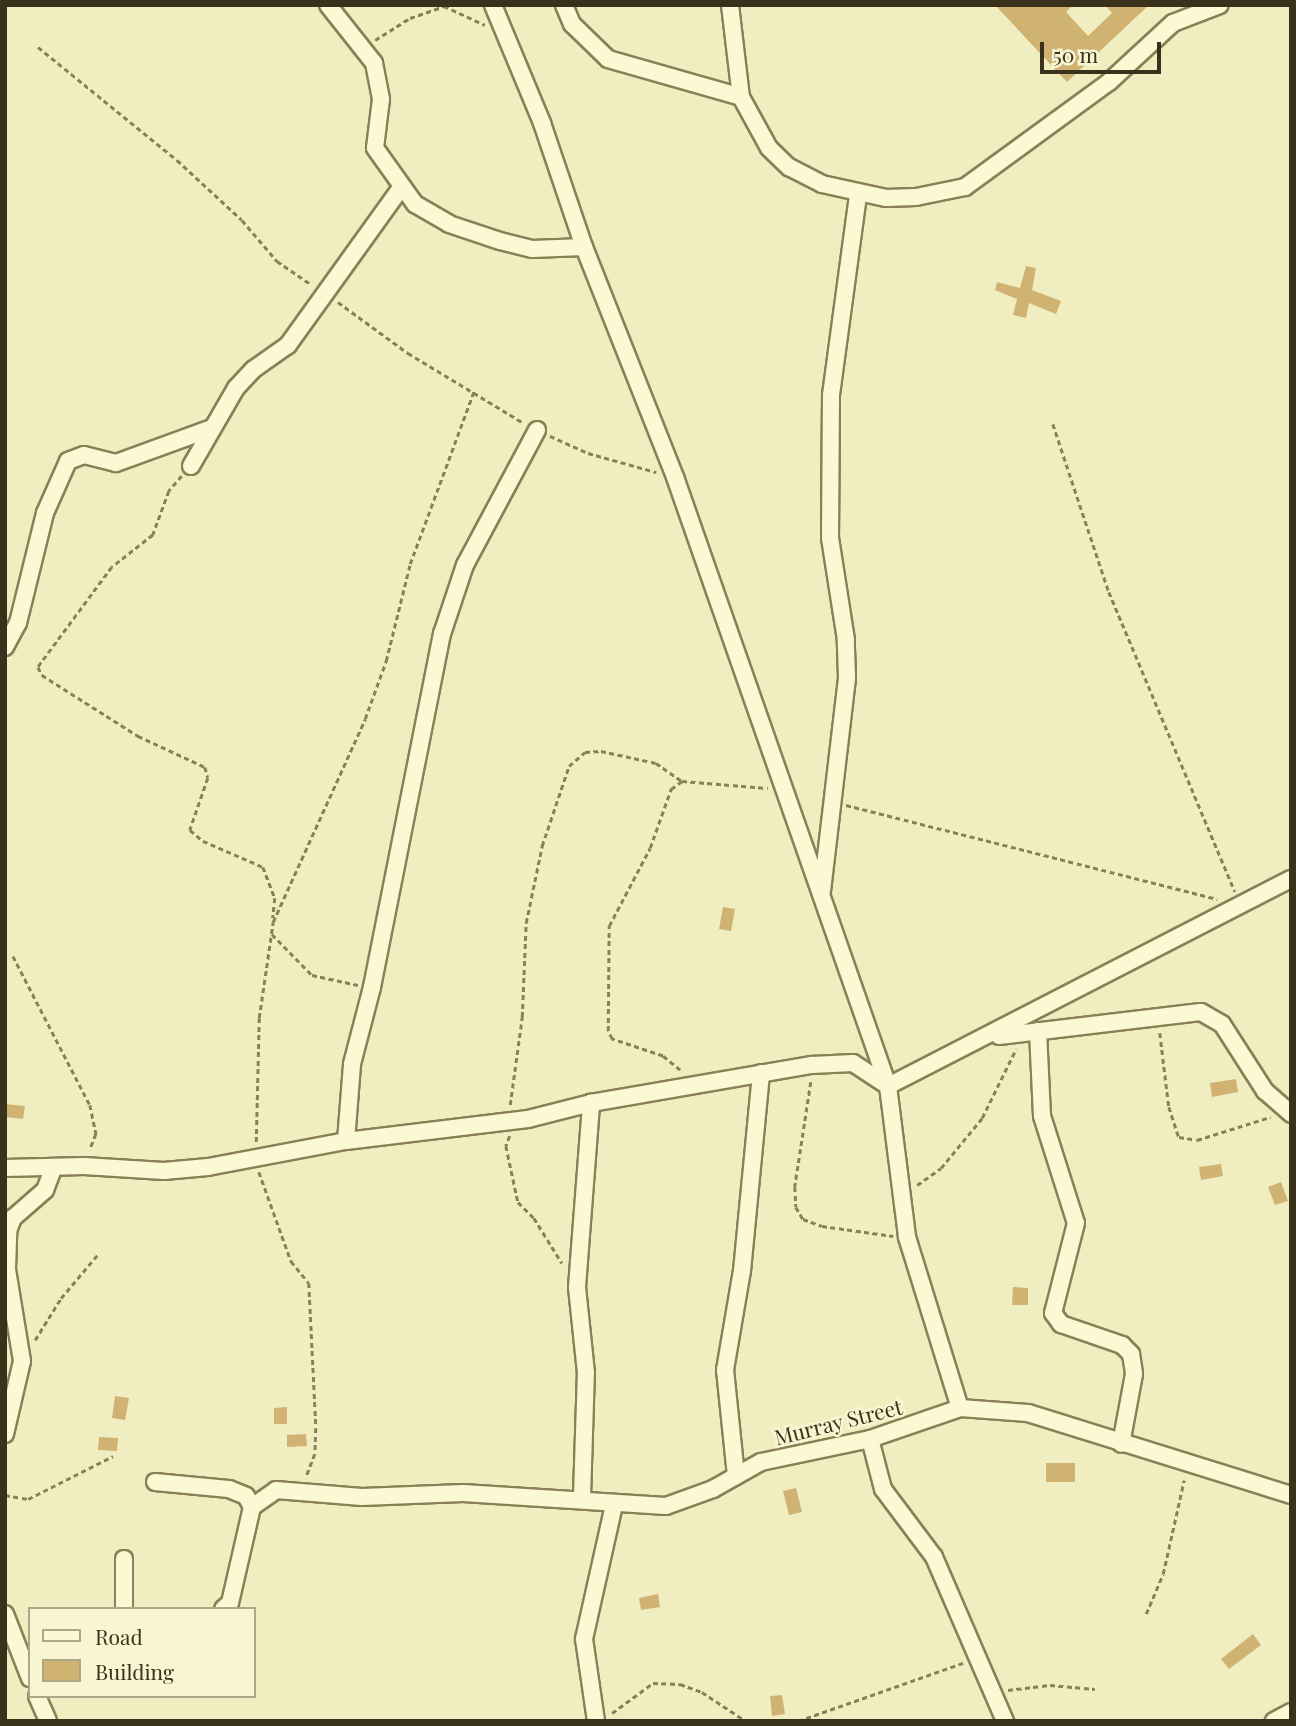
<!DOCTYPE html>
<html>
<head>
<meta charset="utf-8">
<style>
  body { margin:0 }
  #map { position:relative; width:1296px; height:1726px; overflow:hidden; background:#f0eec0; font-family:"Playfair Display",serif }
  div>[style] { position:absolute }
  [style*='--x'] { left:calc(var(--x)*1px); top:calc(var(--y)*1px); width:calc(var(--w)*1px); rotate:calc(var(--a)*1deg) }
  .building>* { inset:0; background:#d0b273 }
  .path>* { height:2.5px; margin-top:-1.25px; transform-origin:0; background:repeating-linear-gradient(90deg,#8a7f57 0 5px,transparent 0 8.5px) }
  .roads { filter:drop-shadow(2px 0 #8a7f57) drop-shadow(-2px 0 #8a7f57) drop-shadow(0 2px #8a7f57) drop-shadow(0 -2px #8a7f57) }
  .minor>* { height:16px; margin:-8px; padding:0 8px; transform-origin:8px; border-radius:8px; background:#fbf9d3 }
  span { translate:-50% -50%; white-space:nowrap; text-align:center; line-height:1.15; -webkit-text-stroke:5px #f7f6d0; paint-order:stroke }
  .street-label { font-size:21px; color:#39311c }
  .frame { position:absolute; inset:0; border:7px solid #39311c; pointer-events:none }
  .legend { position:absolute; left:28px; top:1607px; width:228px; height:91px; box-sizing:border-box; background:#f7f6d0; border:2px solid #aba788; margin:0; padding:9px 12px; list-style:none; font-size:21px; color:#39311c }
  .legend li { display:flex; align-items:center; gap:14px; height:35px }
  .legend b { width:35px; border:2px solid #aba788 }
  .scale { position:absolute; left:1040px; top:42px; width:121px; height:32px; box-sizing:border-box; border:4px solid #39311c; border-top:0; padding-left:9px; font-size:21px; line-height:24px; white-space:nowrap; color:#39311c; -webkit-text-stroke:5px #f7f6d0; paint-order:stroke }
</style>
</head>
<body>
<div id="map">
  <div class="building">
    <div style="clip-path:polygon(995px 5px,1073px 5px,1066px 12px,1088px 36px,1112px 13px,1105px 5px,1149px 5px,1067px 82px)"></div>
    <div style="clip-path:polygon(1026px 266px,1036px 268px,1032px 290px,1061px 301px,1056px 314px,1029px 303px,1026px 318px,1013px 315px,1017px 299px,995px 290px,997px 282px,1020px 288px)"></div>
    <div style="clip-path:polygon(723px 907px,735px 909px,731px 931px,719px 929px)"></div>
    <div style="clip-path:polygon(1236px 1079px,1238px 1092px,1212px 1097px,1210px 1083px)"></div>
    <div style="clip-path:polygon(5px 1104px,25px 1106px,23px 1119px,5px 1117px)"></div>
    <div style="clip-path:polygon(1221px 1164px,1223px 1176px,1201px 1180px,1199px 1167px)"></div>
    <div style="clip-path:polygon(1281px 1182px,1288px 1201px,1275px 1205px,1268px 1187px)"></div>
    <div style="clip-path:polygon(1013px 1287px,1028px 1288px,1028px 1305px,1012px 1305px)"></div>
    <div style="clip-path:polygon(115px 1396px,129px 1398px,125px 1420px,112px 1418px)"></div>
    <div style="clip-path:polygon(287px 1407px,287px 1424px,274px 1424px,274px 1408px)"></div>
    <div style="clip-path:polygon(306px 1434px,307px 1446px,287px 1447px,287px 1435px)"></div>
    <div style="clip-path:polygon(99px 1437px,118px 1438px,117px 1451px,98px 1450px)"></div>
    <div style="clip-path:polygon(1046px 1463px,1075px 1463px,1075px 1482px,1046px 1482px)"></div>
    <div style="clip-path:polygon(796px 1488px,802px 1512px,789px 1515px,783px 1491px)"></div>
    <div style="clip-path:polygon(658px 1594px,660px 1607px,641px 1610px,639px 1598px)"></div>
    <div style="clip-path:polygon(1253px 1634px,1261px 1645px,1229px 1669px,1221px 1659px)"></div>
    <div style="clip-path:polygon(782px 1695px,785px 1714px,772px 1716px,770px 1696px)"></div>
  </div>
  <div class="path">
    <div style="--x:375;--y:40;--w:41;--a:-32.2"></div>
    <div style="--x:410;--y:18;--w:36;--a:-19"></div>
    <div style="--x:444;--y:6;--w:45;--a:24.9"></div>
    <div style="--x:38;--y:47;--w:179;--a:39.1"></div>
    <div style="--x:177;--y:160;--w:88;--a:42.7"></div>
    <div style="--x:242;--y:220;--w:54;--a:49.5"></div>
    <div style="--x:277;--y:261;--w:42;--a:34.4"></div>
    <div style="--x:338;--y:302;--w:87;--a:36.1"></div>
    <div style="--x:408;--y:353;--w:133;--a:31.2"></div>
    <div style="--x:1053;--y:424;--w:177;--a:71.6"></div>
    <div style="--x:1109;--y:592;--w:325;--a:67.2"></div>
    <div style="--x:550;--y:436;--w:42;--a:24.1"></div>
    <div style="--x:588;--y:453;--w:71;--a:15.6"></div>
    <div style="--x:182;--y:476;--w:20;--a:131"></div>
    <div style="--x:169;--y:491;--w:47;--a:110"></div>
    <div style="--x:153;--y:535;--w:52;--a:142"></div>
    <div style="--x:112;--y:567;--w:124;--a:126.5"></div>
    <div style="--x:38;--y:667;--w:9;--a:63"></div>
    <div style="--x:42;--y:675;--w:114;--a:32.4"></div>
    <div style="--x:138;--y:736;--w:74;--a:24.8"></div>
    <div style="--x:205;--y:767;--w:11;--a:75"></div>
    <div style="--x:208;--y:778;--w:55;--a:109.1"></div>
    <div style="--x:190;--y:830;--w:17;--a:40"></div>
    <div style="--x:203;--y:841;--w:65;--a:23.4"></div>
    <div style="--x:263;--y:867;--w:33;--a:69"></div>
    <div style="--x:275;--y:898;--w:20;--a:96"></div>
    <div style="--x:846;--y:805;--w:383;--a:14.2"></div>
    <div style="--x:272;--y:934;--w:57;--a:45.7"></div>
    <div style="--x:312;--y:975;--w:47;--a:12.3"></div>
    <div style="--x:13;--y:956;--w:168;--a:62.7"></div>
    <div style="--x:90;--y:1105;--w:30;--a:78"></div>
    <div style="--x:96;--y:1134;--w:17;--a:111"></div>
    <div style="--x:1160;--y:1033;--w:75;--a:83.1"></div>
    <div style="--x:1169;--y:1107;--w:32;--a:72"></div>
    <div style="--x:1179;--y:1137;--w:18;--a:9"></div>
    <div style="--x:1197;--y:1140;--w:77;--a:-17.5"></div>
    <div style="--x:680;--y:1070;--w:22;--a:-141"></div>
    <div style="--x:663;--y:1056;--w:54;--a:-161.6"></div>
    <div style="--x:612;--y:1039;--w:9;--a:-117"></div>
    <div style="--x:608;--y:1031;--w:105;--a:-89.5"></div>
    <div style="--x:609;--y:926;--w:88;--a:-62.3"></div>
    <div style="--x:650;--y:848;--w:63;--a:-70.4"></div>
    <div style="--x:671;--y:789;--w:14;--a:-36"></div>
    <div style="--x:682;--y:781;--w:86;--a:4.7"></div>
    <div style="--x:811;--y:1082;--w:106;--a:98.7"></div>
    <div style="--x:795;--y:1187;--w:20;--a:87"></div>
    <div style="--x:796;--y:1207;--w:14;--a:60"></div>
    <div style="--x:803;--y:1219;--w:20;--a:20"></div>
    <div style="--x:822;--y:1226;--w:72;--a:8"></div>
    <div style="--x:510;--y:1105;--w:89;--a:-82.2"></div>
    <div style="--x:522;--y:1017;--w:94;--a:-87.6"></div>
    <div style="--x:526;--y:923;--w:79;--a:-78.3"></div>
    <div style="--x:542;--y:846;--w:84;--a:-71.4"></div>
    <div style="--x:569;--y:766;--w:21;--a:-41"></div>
    <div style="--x:585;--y:752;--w:16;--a:-4"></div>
    <div style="--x:601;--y:751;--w:56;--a:12.3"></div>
    <div style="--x:656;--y:763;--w:32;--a:35"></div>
    <div style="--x:510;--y:1136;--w:11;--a:112"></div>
    <div style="--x:506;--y:1146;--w:57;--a:77.9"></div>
    <div style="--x:518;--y:1202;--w:23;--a:45"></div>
    <div style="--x:534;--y:1218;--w:53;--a:58.1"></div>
    <div style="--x:256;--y:1142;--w:124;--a:-88.6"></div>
    <div style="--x:259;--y:1018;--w:97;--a:-81.7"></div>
    <div style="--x:273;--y:922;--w:223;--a:-65.6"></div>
    <div style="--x:365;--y:719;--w:62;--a:-70.1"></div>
    <div style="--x:386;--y:661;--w:100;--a:-76.1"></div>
    <div style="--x:410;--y:564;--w:184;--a:-69.7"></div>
    <div style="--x:259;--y:1172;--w:95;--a:70.2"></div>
    <div style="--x:291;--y:1261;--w:28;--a:51"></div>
    <div style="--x:309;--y:1283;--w:145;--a:87.2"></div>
    <div style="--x:316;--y:1428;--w:26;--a:92"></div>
    <div style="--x:315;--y:1454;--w:25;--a:111"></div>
    <div style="--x:917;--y:1185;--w:29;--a:-35"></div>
    <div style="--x:941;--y:1168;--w:65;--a:-50.6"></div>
    <div style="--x:982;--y:1118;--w:77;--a:-63.8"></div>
    <div style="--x:35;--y:1340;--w:49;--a:-58.2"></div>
    <div style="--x:61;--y:1298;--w:59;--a:-49.8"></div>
    <div style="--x:5;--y:1495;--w:23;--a:10"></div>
    <div style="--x:28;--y:1499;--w:95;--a:-26.8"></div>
    <div style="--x:1146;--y:1614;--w:43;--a:-67"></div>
    <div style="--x:1163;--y:1574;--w:96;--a:-77.4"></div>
    <div style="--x:1008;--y:1690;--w:42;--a:-6.8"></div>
    <div style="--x:1050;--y:1685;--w:45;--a:5.1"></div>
    <div style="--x:612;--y:1713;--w:51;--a:-36.2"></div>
    <div style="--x:653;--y:1683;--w:27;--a:2"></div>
    <div style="--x:680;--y:1684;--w:23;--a:20"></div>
    <div style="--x:702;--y:1692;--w:53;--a:33.4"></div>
    <div style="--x:798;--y:1721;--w:175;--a:-19.4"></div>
  </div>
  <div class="roads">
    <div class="minor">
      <div style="--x:328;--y:5;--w:74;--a:51.6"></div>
      <div style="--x:374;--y:63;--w:37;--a:79"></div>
      <div style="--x:381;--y:99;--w:49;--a:97"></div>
      <div style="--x:375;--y:148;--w:69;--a:54.5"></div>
      <div style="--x:415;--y:204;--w:39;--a:30"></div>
      <div style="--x:449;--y:224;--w:54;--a:18.4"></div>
      <div style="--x:500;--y:241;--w:33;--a:14"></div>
      <div style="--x:532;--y:249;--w:52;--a:-2.2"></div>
      <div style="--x:493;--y:5;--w:128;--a:67.4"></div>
      <div style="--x:542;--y:123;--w:131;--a:71.3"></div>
      <div style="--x:584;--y:247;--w:247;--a:68.4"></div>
      <div style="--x:675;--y:477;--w:645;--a:70.72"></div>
      <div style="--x:888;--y:1086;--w:152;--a:82.8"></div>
      <div style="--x:907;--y:1237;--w:179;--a:72.8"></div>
      <div style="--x:564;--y:5;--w:21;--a:67"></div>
      <div style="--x:572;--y:24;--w:50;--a:44.2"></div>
      <div style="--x:608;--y:59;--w:138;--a:15.9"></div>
      <div style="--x:730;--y:5;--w:93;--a:83.2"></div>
      <div style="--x:741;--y:97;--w:58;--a:61.2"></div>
      <div style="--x:769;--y:148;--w:28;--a:44"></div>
      <div style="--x:789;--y:167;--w:37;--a:27"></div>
      <div style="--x:822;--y:184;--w:66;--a:12.3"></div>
      <div style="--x:886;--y:198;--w:30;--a:-2"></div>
      <div style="--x:916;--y:197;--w:50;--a:-11.5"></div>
      <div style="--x:965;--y:187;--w:178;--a:-36.1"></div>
      <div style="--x:1109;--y:82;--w:87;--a:-42.7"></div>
      <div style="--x:1173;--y:23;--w:50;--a:-21"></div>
      <div style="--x:191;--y:466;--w:90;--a:-60"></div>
      <div style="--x:236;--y:388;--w:26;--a:-47"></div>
      <div style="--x:254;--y:369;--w:42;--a:-35.2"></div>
      <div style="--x:288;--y:345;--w:193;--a:-54.3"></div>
      <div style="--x:5;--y:647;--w:27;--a:-62"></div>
      <div style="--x:18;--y:623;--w:113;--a:-76.2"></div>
      <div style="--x:45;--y:513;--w:57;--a:-66.1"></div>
      <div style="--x:68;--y:461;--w:17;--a:-21"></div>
      <div style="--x:84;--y:455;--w:33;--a:14"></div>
      <div style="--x:116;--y:463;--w:102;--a:-20"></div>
      <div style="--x:822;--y:891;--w:215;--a:-83.3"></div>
      <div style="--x:847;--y:677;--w:37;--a:-92"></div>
      <div style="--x:846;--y:640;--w:103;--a:-98.9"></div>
      <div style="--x:830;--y:538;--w:143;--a:-89.6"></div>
      <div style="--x:831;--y:395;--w:202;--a:-82.3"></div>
      <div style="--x:1038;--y:1031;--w:85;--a:87.3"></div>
      <div style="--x:1042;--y:1116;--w:112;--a:72.4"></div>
      <div style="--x:1076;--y:1223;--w:93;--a:104.3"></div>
      <div style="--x:1053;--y:1313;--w:14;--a:54"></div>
      <div style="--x:1061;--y:1324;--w:65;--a:19"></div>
      <div style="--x:1122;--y:1345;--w:13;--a:45"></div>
      <div style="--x:1131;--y:1354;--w:20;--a:81"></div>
      <div style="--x:1134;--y:1374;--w:71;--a:100.5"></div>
      <div style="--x:999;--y:1036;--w:203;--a:-6.8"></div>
      <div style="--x:1201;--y:1012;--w:24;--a:30"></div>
      <div style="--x:1222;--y:1024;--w:80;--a:57.3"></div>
      <div style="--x:1265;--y:1091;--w:35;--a:41"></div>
      <div style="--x:888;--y:1086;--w:453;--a:-27.2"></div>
      <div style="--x:346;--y:1141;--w:77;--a:-85.5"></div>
      <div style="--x:352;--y:1064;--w:80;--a:-75.4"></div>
      <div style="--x:372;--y:987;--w:360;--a:-78.8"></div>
      <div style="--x:442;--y:634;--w:73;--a:-71.6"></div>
      <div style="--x:465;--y:565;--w:153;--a:-61.9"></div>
      <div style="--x:5;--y:1168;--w:79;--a:-1.5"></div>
      <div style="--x:84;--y:1166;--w:80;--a:3.6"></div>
      <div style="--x:164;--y:1171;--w:44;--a:-5.2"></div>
      <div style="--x:208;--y:1167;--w:140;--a:-10.7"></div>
      <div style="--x:346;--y:1141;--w:183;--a:-6.9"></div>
      <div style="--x:528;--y:1119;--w:65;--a:-14.3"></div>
      <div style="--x:591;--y:1103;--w:224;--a:-9.8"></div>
      <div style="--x:812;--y:1065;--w:41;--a:-2.8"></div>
      <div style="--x:853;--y:1063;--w:42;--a:33.3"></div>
      <div style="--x:5;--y:1434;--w:75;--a:-76.9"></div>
      <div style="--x:22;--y:1361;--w:93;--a:-99.3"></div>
      <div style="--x:7;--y:1269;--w:38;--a:-88"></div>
      <div style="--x:8;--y:1231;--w:14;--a:-69"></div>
      <div style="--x:13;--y:1218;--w:43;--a:-41.2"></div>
      <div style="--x:45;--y:1190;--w:22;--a:-69"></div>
      <div style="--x:870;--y:1439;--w:52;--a:75.4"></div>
      <div style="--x:883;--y:1489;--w:85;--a:53.1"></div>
      <div style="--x:934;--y:1557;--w:179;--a:66.6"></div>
      <div style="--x:736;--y:1476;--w:107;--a:-95.9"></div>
      <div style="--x:725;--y:1370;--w:100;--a:-80.3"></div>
      <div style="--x:742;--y:1271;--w:199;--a:-84.5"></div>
      <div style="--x:155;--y:1482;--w:74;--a:5.4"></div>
      <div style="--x:229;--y:1489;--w:18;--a:22"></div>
      <div style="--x:246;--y:1496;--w:13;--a:61"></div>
      <div style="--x:582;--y:1497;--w:124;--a:-88.2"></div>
      <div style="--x:586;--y:1373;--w:86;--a:-96"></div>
      <div style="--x:577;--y:1287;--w:185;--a:-85.6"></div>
      <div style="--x:124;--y:1559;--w:50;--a:90"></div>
      <div style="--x:223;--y:1609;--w:9;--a:-41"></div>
      <div style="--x:230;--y:1603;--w:98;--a:-77.1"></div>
      <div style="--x:252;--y:1507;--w:29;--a:-35"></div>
      <div style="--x:276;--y:1490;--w:86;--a:4.7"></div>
      <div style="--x:362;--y:1497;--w:101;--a:-2.3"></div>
      <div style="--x:463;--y:1493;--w:203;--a:3.7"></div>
      <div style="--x:666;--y:1506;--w:50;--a:-19.9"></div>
      <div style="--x:713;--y:1489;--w:55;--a:-29.4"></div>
      <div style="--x:761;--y:1462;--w:111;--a:-11.9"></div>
      <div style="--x:870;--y:1439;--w:95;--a:-19"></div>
      <div style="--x:960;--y:1408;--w:68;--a:4.2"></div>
      <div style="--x:1028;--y:1413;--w:275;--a:17.3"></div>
      <div style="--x:5;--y:1614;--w:69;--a:68.7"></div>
      <div style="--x:37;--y:1696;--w:27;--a:66"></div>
      <div style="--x:596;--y:1721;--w:83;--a:-98.3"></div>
      <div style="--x:584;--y:1639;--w:137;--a:-77.4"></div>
      <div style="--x:1274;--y:1721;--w:19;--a:-28"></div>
    </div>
  </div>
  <div class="street-label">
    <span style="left:838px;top:1421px;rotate:-14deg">Murray Street</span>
  </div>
  <div class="frame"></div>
  <ul class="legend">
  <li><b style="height:9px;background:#fbf9d3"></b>Road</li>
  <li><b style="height:19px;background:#d0b273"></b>Building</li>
  </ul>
  <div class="scale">50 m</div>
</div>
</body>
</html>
